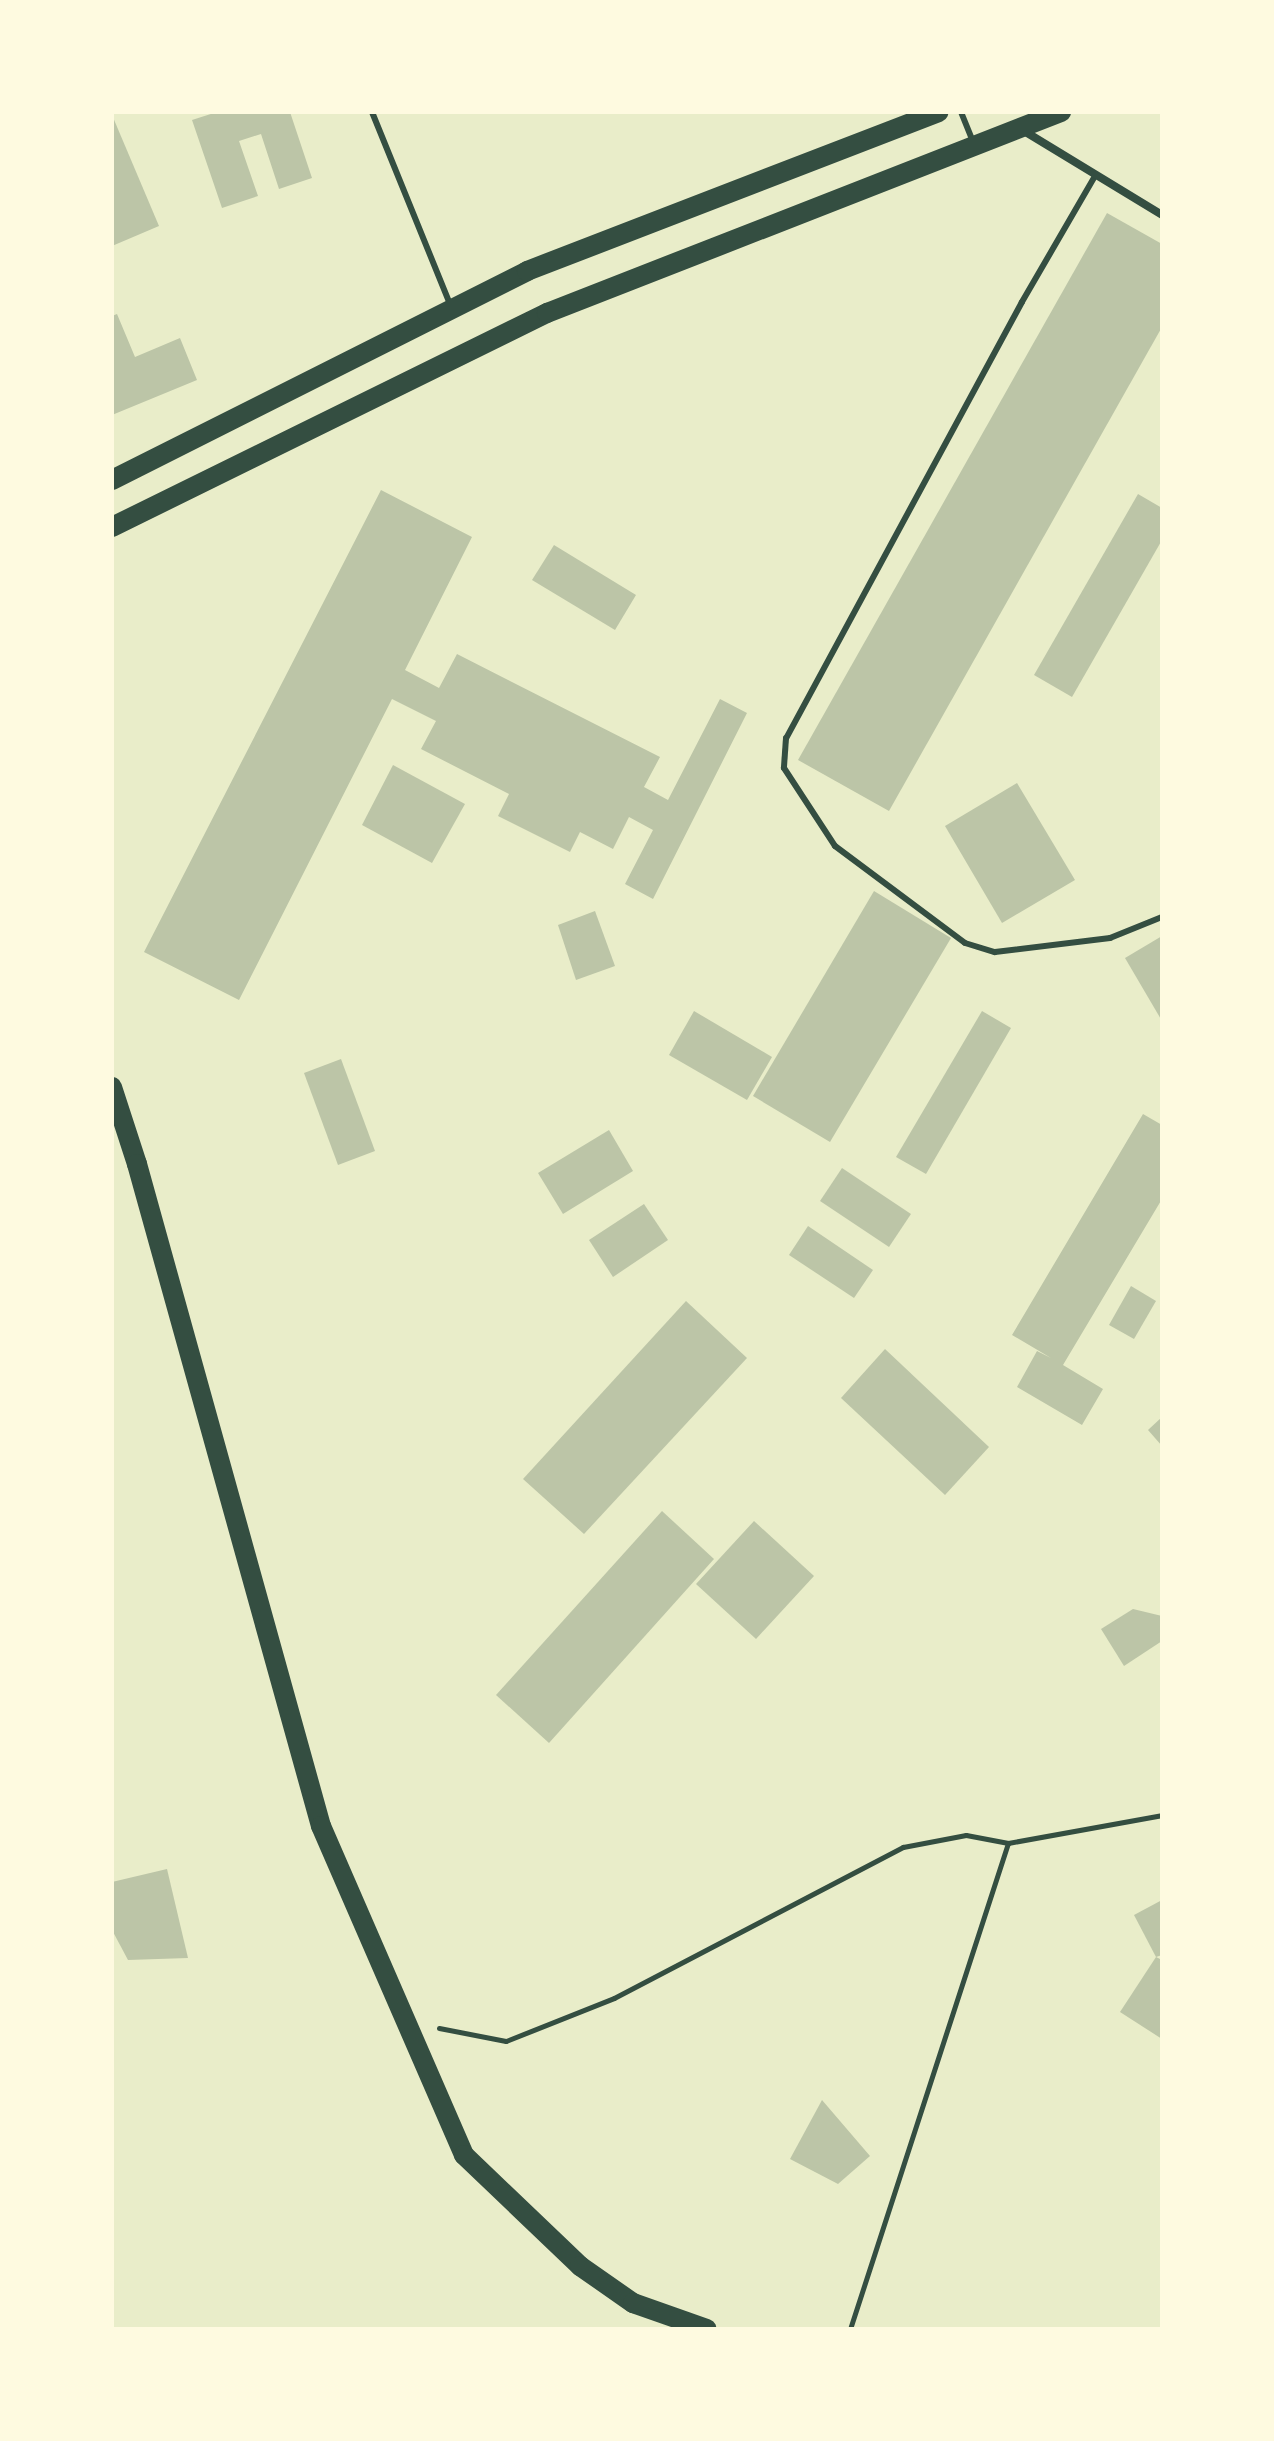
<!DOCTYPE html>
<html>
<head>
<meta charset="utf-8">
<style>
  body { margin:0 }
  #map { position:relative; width:1274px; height:2441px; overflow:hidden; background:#e9edc9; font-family:"Sofia Sans Condensed",sans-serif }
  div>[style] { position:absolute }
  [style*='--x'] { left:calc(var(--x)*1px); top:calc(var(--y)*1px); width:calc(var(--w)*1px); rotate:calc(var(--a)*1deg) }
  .building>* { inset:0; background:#bcc5a7 }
  .path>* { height:5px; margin:-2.5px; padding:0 2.5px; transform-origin:2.5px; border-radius:2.5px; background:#344e41 }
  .service>* { height:6px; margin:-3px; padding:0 3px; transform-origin:3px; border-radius:3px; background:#344e41 }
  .minor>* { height:8px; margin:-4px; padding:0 4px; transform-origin:4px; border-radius:4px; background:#344e41 }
  .primary>* { height:20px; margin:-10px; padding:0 10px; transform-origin:10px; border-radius:10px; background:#344e41 }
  span { translate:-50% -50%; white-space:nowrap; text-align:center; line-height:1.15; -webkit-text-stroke:6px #fefae0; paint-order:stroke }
  .frame { position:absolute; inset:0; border:114px solid #fefae0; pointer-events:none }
</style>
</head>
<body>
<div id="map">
  <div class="building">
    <div style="clip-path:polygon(217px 112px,290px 112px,312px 178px,279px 189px,261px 134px,239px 141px,258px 196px,222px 208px,192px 120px)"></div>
    <div style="clip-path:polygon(112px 115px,159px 226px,112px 246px)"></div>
    <div style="clip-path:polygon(1107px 213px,1162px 244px,1162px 327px,889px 811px,798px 760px)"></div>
    <div style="clip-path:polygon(117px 314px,135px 357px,180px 338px,197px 380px,112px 415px,112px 316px)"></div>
    <div style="clip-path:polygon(381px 490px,472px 537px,405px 670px,439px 688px,457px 654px,660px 757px,644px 787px,668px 800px,720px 699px,747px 713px,653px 899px,625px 884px,653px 830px,629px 817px,613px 849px,580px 832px,570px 852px,498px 816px,509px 794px,421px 749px,436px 721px,392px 699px,239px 1000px,144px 952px)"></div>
    <div style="clip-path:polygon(1138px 494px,1162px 508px,1162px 540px,1072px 697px,1034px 675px)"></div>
    <div style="clip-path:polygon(554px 545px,636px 595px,615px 630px,532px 580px)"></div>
    <div style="clip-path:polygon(393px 765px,465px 804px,432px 863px,362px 825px)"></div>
    <div style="clip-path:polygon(1017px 783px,1075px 880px,1002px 923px,945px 826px)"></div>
    <div style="clip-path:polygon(874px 891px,951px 938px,830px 1142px,753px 1096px)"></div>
    <div style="clip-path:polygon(595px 911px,615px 966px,576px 980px,558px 925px)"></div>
    <div style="clip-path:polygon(1162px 936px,1162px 1021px,1125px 958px)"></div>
    <div style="clip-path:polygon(694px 1011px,772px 1057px,747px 1100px,669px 1055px)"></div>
    <div style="clip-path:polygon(982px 1011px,1011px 1028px,926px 1174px,896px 1157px)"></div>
    <div style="clip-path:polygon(341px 1059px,375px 1151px,338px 1165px,304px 1073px)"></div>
    <div style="clip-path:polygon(1143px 1114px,1162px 1125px,1162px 1199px,1063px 1365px,1103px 1389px,1082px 1425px,1017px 1387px,1037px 1351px,1051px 1358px,1012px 1335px)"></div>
    <div style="clip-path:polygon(609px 1130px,633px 1171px,563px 1214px,538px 1173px)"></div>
    <div style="clip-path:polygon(842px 1168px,911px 1214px,889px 1247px,820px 1201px)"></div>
    <div style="clip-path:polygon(644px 1204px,668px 1240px,613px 1277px,589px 1240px)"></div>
    <div style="clip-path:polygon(808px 1226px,873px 1270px,854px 1298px,789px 1255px)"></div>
    <div style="clip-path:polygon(1131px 1286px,1156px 1301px,1134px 1339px,1109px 1325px)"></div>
    <div style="clip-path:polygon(686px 1301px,747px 1358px,584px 1534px,523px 1479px)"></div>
    <div style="clip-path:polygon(885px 1349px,989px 1447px,945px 1495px,841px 1398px)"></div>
    <div style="clip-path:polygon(1162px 1417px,1162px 1446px,1148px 1430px)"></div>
    <div style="clip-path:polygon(662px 1511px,714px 1559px,549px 1743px,496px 1695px)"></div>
    <div style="clip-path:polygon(754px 1521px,814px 1576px,756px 1639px,696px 1584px)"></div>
    <div style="clip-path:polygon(1133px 1609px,1162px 1616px,1162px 1641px,1124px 1666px,1101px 1629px)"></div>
    <div style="clip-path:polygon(167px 1869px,188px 1958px,128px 1960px,112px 1930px,112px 1882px)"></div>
    <div style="clip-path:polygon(1162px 1900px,1162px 1955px,1156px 1957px,1134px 1915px)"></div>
    <div style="clip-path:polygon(1156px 1957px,1162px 1960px,1162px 2039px,1120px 2012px)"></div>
    <div style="clip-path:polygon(822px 2100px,870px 2156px,838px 2184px,790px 2159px)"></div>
  </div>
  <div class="path">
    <div style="--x:439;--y:2028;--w:68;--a:11"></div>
    <div style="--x:506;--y:2041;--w:116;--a:-21.7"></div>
    <div style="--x:614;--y:1998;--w:326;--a:-27.6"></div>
    <div style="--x:903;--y:1847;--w:64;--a:-10.8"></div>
    <div style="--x:966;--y:1835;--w:43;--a:10.8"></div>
    <div style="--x:1008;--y:1843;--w:157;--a:-10.3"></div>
    <div style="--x:850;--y:2329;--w:511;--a:-71.99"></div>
  </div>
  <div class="service">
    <div style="--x:372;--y:112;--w:210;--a:67.9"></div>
    <div style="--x:961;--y:112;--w:32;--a:68"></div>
    <div style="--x:1095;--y:176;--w:146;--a:120.1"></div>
    <div style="--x:1022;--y:302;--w:496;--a:118.4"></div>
    <div style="--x:786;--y:738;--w:30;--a:94"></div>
    <div style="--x:784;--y:768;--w:93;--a:56.8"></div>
    <div style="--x:835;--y:846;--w:162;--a:36.7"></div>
    <div style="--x:965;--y:943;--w:31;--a:17"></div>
    <div style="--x:995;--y:952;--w:116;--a:-6.9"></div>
    <div style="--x:1110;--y:938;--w:56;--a:-22"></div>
  </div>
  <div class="minor">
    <div style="--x:1024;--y:131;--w:162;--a:31.3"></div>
  </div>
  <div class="primary">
    <div style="--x:112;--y:480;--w:465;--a:-26.7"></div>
    <div style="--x:527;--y:271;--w:441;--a:-21.1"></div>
    <div style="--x:112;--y:527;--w:485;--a:-26.2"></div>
    <div style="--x:547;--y:313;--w:552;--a:-21.36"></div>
    <div style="--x:112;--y:1087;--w:81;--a:72"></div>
    <div style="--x:137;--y:1164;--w:687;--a:74.47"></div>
    <div style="--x:321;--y:1826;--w:359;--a:66.5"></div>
    <div style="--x:464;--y:2155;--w:161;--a:43.7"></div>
    <div style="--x:580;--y:2266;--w:65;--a:34.9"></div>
    <div style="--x:633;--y:2303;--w:78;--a:19.4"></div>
  </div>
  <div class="frame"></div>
</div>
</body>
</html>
